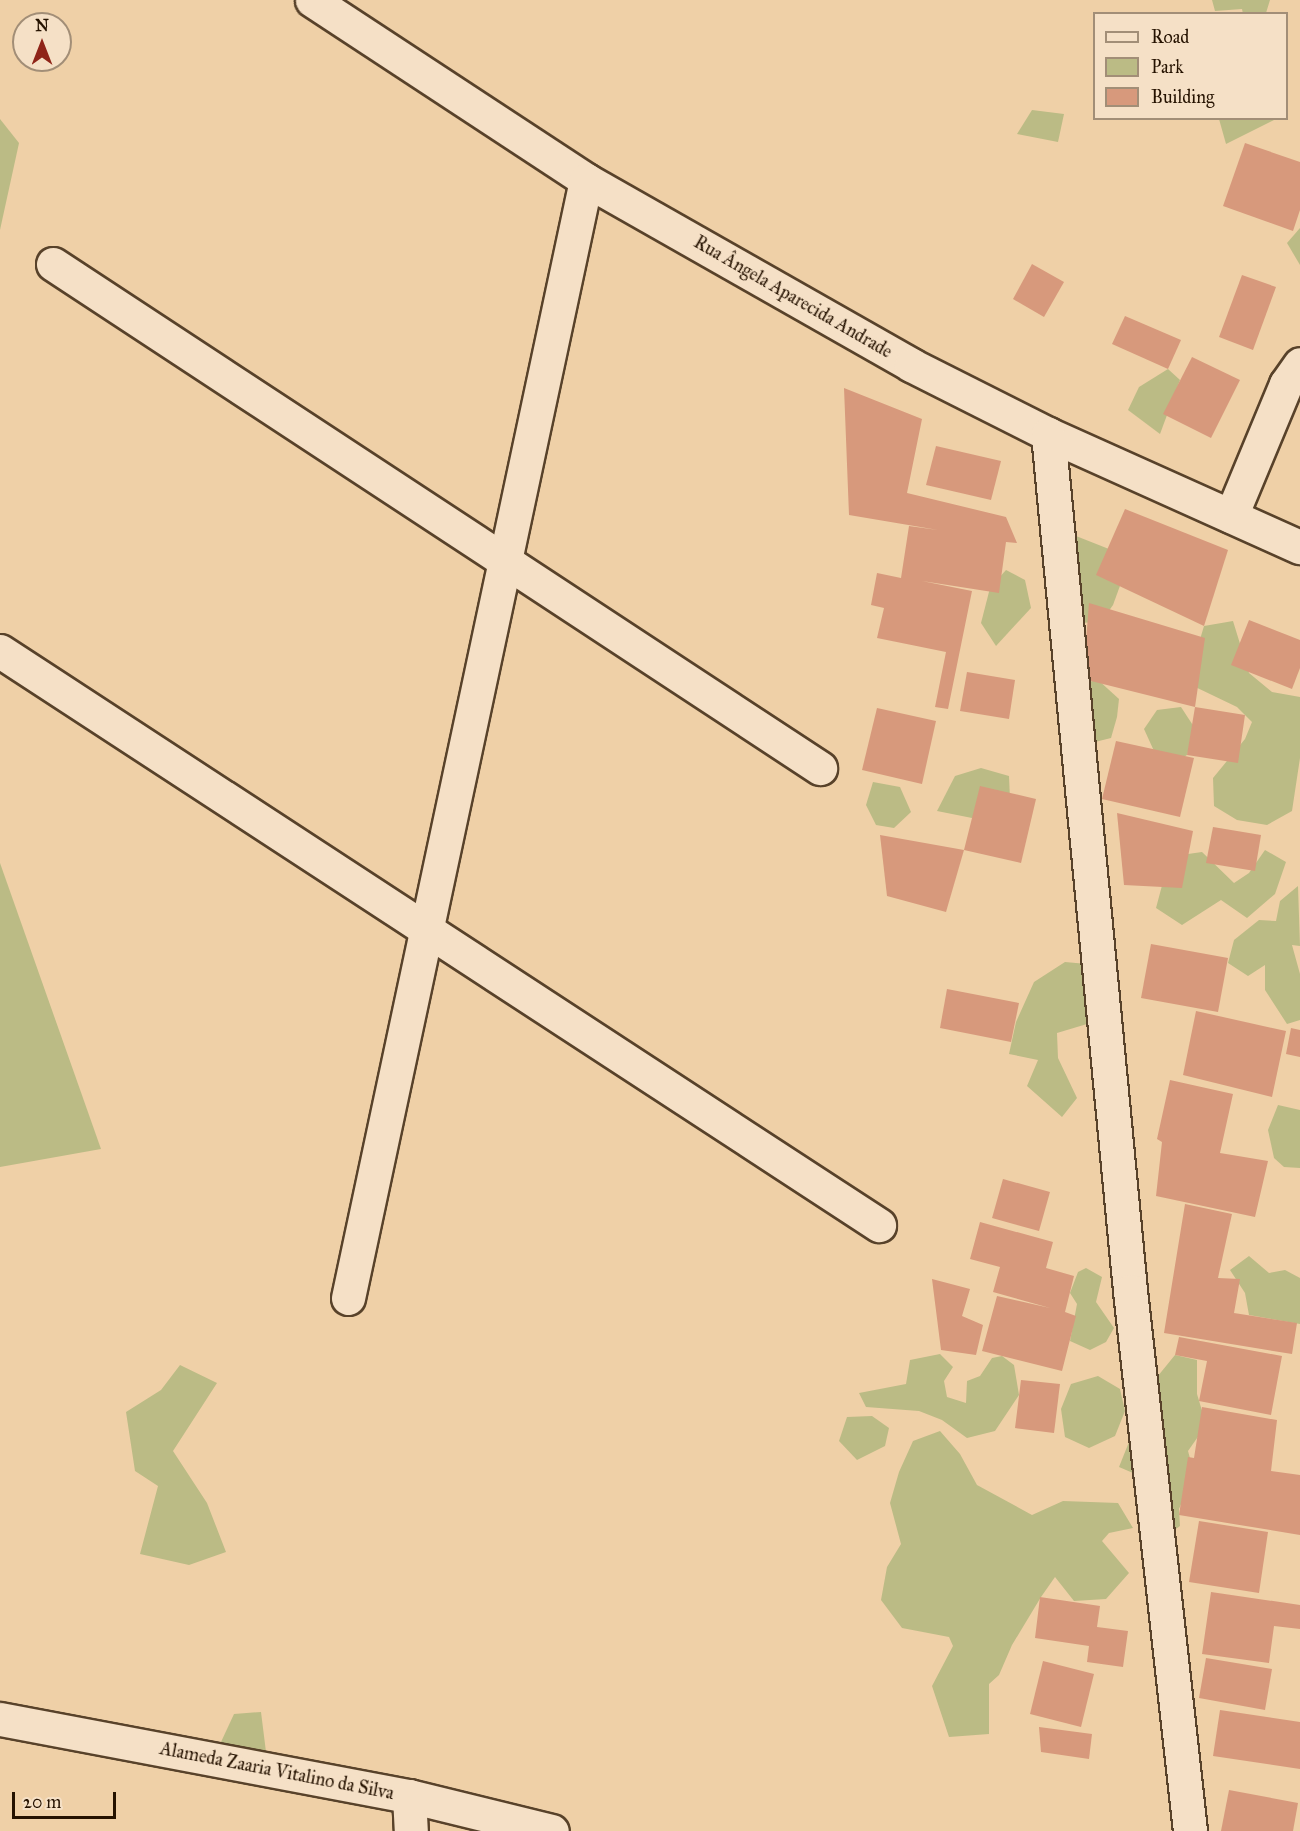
<!DOCTYPE html>
<html>
<head>
<meta charset="utf-8">
<style>
  body { margin:0 }
  #map { position:relative; width:1300px; height:1831px; overflow:hidden; background:#efd0a7; font-family:"IM FELL Great Primer",serif }
  div>[style] { position:absolute }
  [style*='--x'] { left:calc(var(--x)*1px); top:calc(var(--y)*1px); width:calc(var(--w)*1px); rotate:calc(var(--a)*1deg) }
  .green>* { inset:0; background:#bbbb85 }
  .building>* { inset:0; background:#d7997c }
  .roads { filter:drop-shadow(2px 0 #58422a) drop-shadow(-2px 0 #58422a) drop-shadow(0 2px #58422a) drop-shadow(0 -2px #58422a) }
  .minor>* { height:33px; margin:-16.5px; padding:0 16.5px; transform-origin:16.5px; border-radius:16.5px; background:#f5e0c6 }
  span { translate:-50% -50%; white-space:nowrap; text-align:center; line-height:1.15; -webkit-text-stroke:5px #f5e0c6; paint-order:stroke }
  .street-label { font-size:18px; color:#251200 }
  .legend { position:absolute; left:1093px; top:12px; width:195px; height:108px; box-sizing:border-box; background:#f5e0c6; border:2px solid #a28e77; margin:0; padding:8px 10px; list-style:none; font-size:18px; color:#251200 }
  .legend li { display:flex; align-items:center; gap:12px; height:30px }
  .legend b { width:30px; border:2px solid #a28e77 }
  .north { position:absolute; left:12px; top:12px; width:60px; height:60px; box-sizing:border-box; background:#f5e0c6; border:2px solid #a28e77; border-radius:50%; rotate:0deg; font-size:16px; font-weight:700; line-height:24px; text-align:center; color:#251200 }
  .north::after { content:''; display:block; margin:auto; width:21px; height:27px; background:#8f2418; clip-path:polygon(50% 0,100% 100%,50% 72%,0 100%) }
  .scale { position:absolute; left:12px; top:1792px; width:104px; height:27px; box-sizing:border-box; border:3px solid #251200; border-top:0; padding-left:8px; font-size:18px; line-height:21px; white-space:nowrap; color:#251200; -webkit-text-stroke:4px #f5e0c6; paint-order:stroke }
</style>
</head>
<body>
<div id="map">
  <div class="green">
    <div style="clip-path:polygon(1212px 0,1270px 0,1266px 13px,1243px 14px,1242px 9px,1215px 11px)"></div>
    <div style="clip-path:polygon(1032px 110px,1064px 114px,1058px 142px,1017px 134px)"></div>
    <div style="clip-path:polygon(0 119px,19px 143px,0 230px)"></div>
    <div style="clip-path:polygon(1219px 119px,1219px 118px,1276px 119px,1226px 144px)"></div>
    <div style="clip-path:polygon(1300px 228px,1300px 265px,1287px 243px)"></div>
    <div style="clip-path:polygon(1168px 369px,1180px 380px,1160px 434px,1128px 410px,1139px 387px)"></div>
    <div style="clip-path:polygon(1076px 536px,1114px 551px,1121px 583px,1113px 605px,1101px 622px,1078px 623px,1066px 561px)"></div>
    <div style="clip-path:polygon(1006px 570px,1025px 580px,1031px 608px,996px 646px,981px 623px,990px 588px)"></div>
    <div style="clip-path:polygon(1233px 621px,1249px 673px,1272px 692px,1300px 697px,1300px 758px,1292px 811px,1267px 825px,1237px 820px,1214px 806px,1213px 778px,1245px 739px,1252px 722px,1237px 707px,1187px 683px,1204px 626px)"></div>
    <div style="clip-path:polygon(1097px 679px,1119px 699px,1117px 717px,1111px 738px,1091px 743px,1078px 687px)"></div>
    <div style="clip-path:polygon(1181px 707px,1196px 730px,1187px 755px,1171px 765px,1159px 762px,1144px 729px,1157px 710px)"></div>
    <div style="clip-path:polygon(981px 768px,1009px 776px,1010px 799px,972px 818px,937px 811px,955px 776px)"></div>
    <div style="clip-path:polygon(873px 782px,900px 787px,911px 812px,894px 828px,876px 825px,866px 805px)"></div>
    <div style="clip-path:polygon(1265px 850px,1286px 862px,1275px 894px,1247px 918px,1221px 900px,1182px 925px,1156px 908px,1164px 878px,1181px 855px,1202px 852px,1234px 883px,1249px 873px)"></div>
    <div style="clip-path:polygon(0 863px,101px 1149px,0 1167px)"></div>
    <div style="clip-path:polygon(1298px 886px,1300px 946px,1292px 945px,1300px 974px,1300px 1020px,1287px 1024px,1265px 990px,1265px 965px,1248px 976px,1228px 963px,1234px 940px,1259px 920px,1276px 921px,1280px 901px)"></div>
    <div style="clip-path:polygon(1065px 962px,1098px 965px,1117px 1015px,1057px 1033px,1058px 1058px,1077px 1098px,1062px 1117px,1027px 1086px,1038px 1060px,1009px 1054px,1016px 1022px,1034px 982px)"></div>
    <div style="clip-path:polygon(1278px 1105px,1300px 1110px,1300px 1168px,1284px 1167px,1274px 1158px,1268px 1130px)"></div>
    <div style="clip-path:polygon(1249px 1256px,1269px 1273px,1285px 1270px,1300px 1278px,1300px 1324px,1249px 1315px,1245px 1293px,1230px 1270px)"></div>
    <div style="clip-path:polygon(1086px 1268px,1102px 1277px,1096px 1302px,1114px 1328px,1106px 1342px,1090px 1350px,1070px 1341px,1077px 1304px,1070px 1293px,1078px 1272px)"></div>
    <div style="clip-path:polygon(940px 1354px,953px 1367px,944px 1381px,947px 1397px,966px 1403px,967px 1381px,980px 1376px,992px 1358px,1002px 1356px,1014px 1365px,1019px 1395px,995px 1431px,967px 1438px,942px 1420px,919px 1411px,866px 1407px,859px 1393px,906px 1384px,910px 1360px)"></div>
    <div style="clip-path:polygon(1175px 1355px,1197px 1360px,1197px 1394px,1203px 1414px,1202px 1431px,1188px 1451px,1194px 1473px,1179px 1509px,1180px 1526px,1166px 1536px,1161px 1454px,1133px 1473px,1119px 1467px,1131px 1437px,1158px 1421px,1162px 1410px,1153px 1382px)"></div>
    <div style="clip-path:polygon(180px 1365px,217px 1383px,173px 1451px,207px 1503px,226px 1552px,189px 1565px,140px 1554px,158px 1486px,135px 1471px,126px 1412px,161px 1390px)"></div>
    <div style="clip-path:polygon(1098px 1376px,1120px 1389px,1125px 1411px,1115px 1436px,1089px 1448px,1065px 1437px,1061px 1409px,1071px 1384px)"></div>
    <div style="clip-path:polygon(872px 1416px,889px 1428px,885px 1446px,857px 1460px,839px 1441px,847px 1417px)"></div>
    <div style="clip-path:polygon(940px 1431px,960px 1454px,977px 1485px,1032px 1515px,1063px 1501px,1118px 1503px,1133px 1528px,1109px 1533px,1102px 1541px,1129px 1573px,1106px 1599px,1074px 1601px,1055px 1577px,1041px 1597px,1012px 1645px,999px 1675px,989px 1684px,989px 1734px,949px 1737px,932px 1686px,953px 1646px,949px 1637px,902px 1628px,881px 1600px,887px 1567px,901px 1544px,890px 1503px,899px 1472px,913px 1441px)"></div>
    <div style="clip-path:polygon(261px 1712px,267px 1760px,221px 1742px,234px 1714px)"></div>
  </div>
  <div class="building">
    <div style="clip-path:polygon(1245px 143px,1300px 162px,1300px 210px,1293px 231px,1223px 206px)"></div>
    <div style="clip-path:polygon(1032px 264px,1064px 282px,1044px 317px,1013px 299px)"></div>
    <div style="clip-path:polygon(1242px 275px,1276px 287px,1253px 350px,1219px 337px)"></div>
    <div style="clip-path:polygon(1125px 316px,1181px 340px,1168px 369px,1112px 344px)"></div>
    <div style="clip-path:polygon(1192px 357px,1240px 380px,1211px 438px,1163px 414px)"></div>
    <div style="clip-path:polygon(844px 388px,922px 419px,907px 493px,1006px 517px,1017px 543px,1006px 542px,999px 593px,922px 581px,972px 591px,948px 709px,935px 707px,946px 652px,877px 638px,884px 608px,871px 605px,877px 573px,901px 578px,909px 526px,938px 530px,849px 515px)"></div>
    <div style="clip-path:polygon(936px 446px,1001px 461px,991px 500px,926px 485px)"></div>
    <div style="clip-path:polygon(1125px 509px,1228px 550px,1204px 626px,1096px 575px)"></div>
    <div style="clip-path:polygon(1089px 603px,1205px 638px,1195px 707px,1245px 715px,1238px 763px,1187px 755px,1195px 707px,1083px 679px)"></div>
    <div style="clip-path:polygon(1249px 620px,1300px 640px,1300px 668px,1292px 689px,1231px 665px)"></div>
    <div style="clip-path:polygon(967px 672px,1015px 680px,1009px 719px,960px 711px)"></div>
    <div style="clip-path:polygon(877px 708px,936px 721px,922px 784px,862px 770px)"></div>
    <div style="clip-path:polygon(1116px 741px,1194px 758px,1180px 817px,1102px 799px)"></div>
    <div style="clip-path:polygon(980px 786px,1036px 799px,1021px 863px,964px 850px)"></div>
    <div style="clip-path:polygon(1117px 813px,1193px 831px,1182px 888px,1124px 885px)"></div>
    <div style="clip-path:polygon(1213px 827px,1261px 835px,1255px 871px,1206px 863px)"></div>
    <div style="clip-path:polygon(880px 835px,964px 850px,946px 912px,887px 896px)"></div>
    <div style="clip-path:polygon(1151px 944px,1228px 958px,1218px 1012px,1141px 998px)"></div>
    <div style="clip-path:polygon(947px 989px,1019px 1003px,1011px 1042px,940px 1028px)"></div>
    <div style="clip-path:polygon(1196px 1011px,1286px 1031px,1272px 1097px,1183px 1075px)"></div>
    <div style="clip-path:polygon(1291px 1028px,1300px 1030px,1300px 1057px,1286px 1054px)"></div>
    <div style="clip-path:polygon(1170px 1080px,1233px 1094px,1220px 1153px,1268px 1161px,1255px 1217px,1156px 1196px,1162px 1142px,1157px 1139px)"></div>
    <div style="clip-path:polygon(1003px 1179px,1050px 1192px,1039px 1231px,992px 1218px)"></div>
    <div style="clip-path:polygon(1185px 1204px,1232px 1214px,1218px 1278px,1240px 1279px,1234px 1313px,1297px 1323px,1292px 1354px,1164px 1333px)"></div>
    <div style="clip-path:polygon(980px 1222px,1053px 1242px,1046px 1268px,1074px 1276px,1065px 1312px,1076px 1316px,1062px 1371px,982px 1351px,997px 1296px,1050px 1308px,993px 1292px,1000px 1267px,970px 1259px)"></div>
    <div style="clip-path:polygon(932px 1279px,970px 1289px,962px 1316px,983px 1325px,976px 1355px,941px 1350px)"></div>
    <div style="clip-path:polygon(1179px 1337px,1282px 1356px,1271px 1415px,1199px 1401px,1207px 1361px,1175px 1355px)"></div>
    <div style="clip-path:polygon(1021px 1380px,1060px 1384px,1054px 1433px,1015px 1428px)"></div>
    <div style="clip-path:polygon(1202px 1407px,1277px 1420px,1271px 1471px,1300px 1475px,1300px 1535px,1179px 1515px,1188px 1457px,1194px 1458px)"></div>
    <div style="clip-path:polygon(1199px 1521px,1268px 1532px,1259px 1593px,1189px 1582px)"></div>
    <div style="clip-path:polygon(1211px 1592px,1300px 1605px,1300px 1629px,1274px 1626px,1269px 1663px,1202px 1654px)"></div>
    <div style="clip-path:polygon(1040px 1597px,1100px 1606px,1097px 1627px,1128px 1631px,1123px 1667px,1087px 1662px,1089px 1646px,1035px 1638px)"></div>
    <div style="clip-path:polygon(1206px 1658px,1272px 1669px,1265px 1710px,1199px 1698px)"></div>
    <div style="clip-path:polygon(1043px 1661px,1094px 1674px,1081px 1727px,1030px 1714px)"></div>
    <div style="clip-path:polygon(1220px 1710px,1300px 1722px,1300px 1769px,1213px 1756px)"></div>
    <div style="clip-path:polygon(1039px 1727px,1092px 1734px,1089px 1759px,1041px 1752px)"></div>
    <div style="clip-path:polygon(1229px 1790px,1298px 1803px,1293px 1831px,1221px 1831px)"></div>
  </div>
  <div class="roads">
    <div class="minor">
      <div style="--x:312;--y:0;--w:328;--a:33.3"></div>
      <div style="--x:586;--y:180;--w:374;--a:29.6"></div>
      <div style="--x:911;--y:365;--w:153;--a:26.7"></div>
      <div style="--x:1048;--y:434;--w:276;--a:24.2"></div>
      <div style="--x:53;--y:264;--w:918;--a:33.31"></div>
      <div style="--x:1048;--y:434;--w:861;--a:84.53"></div>
      <div style="--x:1130;--y:1291;--w:543;--a:83.66"></div>
      <div style="--x:1231;--y:516;--w:143;--a:-67.4"></div>
      <div style="--x:1286;--y:384;--w:24;--a:-55"></div>
      <div style="--x:0;--y:651;--w:1050;--a:33.15"></div>
      <div style="--x:348;--y:1298;--w:1143;--a:-77.98"></div>
      <div style="--x:0;--y:1719;--w:416;--a:10.7"></div>
      <div style="--x:409;--y:1796;--w:147;--a:13.8"></div>
      <div style="--x:409;--y:1796;--w:35;--a:87"></div>
    </div>
  </div>
  <div class="street-label">
    <span style="left:793px;top:297px;rotate:30deg">Rua Ângela Aparecida Andrade</span>
    <span style="left:277px;top:1771px;rotate:11deg">Alameda Zaaria Vitalino da Silva</span>
  </div>
  <ul class="legend">
  <li><b style="height:8px;background:#f5e0c6"></b>Road</li>
  <li><b style="height:16px;background:#bbbb85"></b>Park</li>
  <li><b style="height:16px;background:#d7997c"></b>Building</li>
  </ul>
  <div class="north">N</div>
  <div class="scale">20 m</div>
</div>
</body>
</html>
